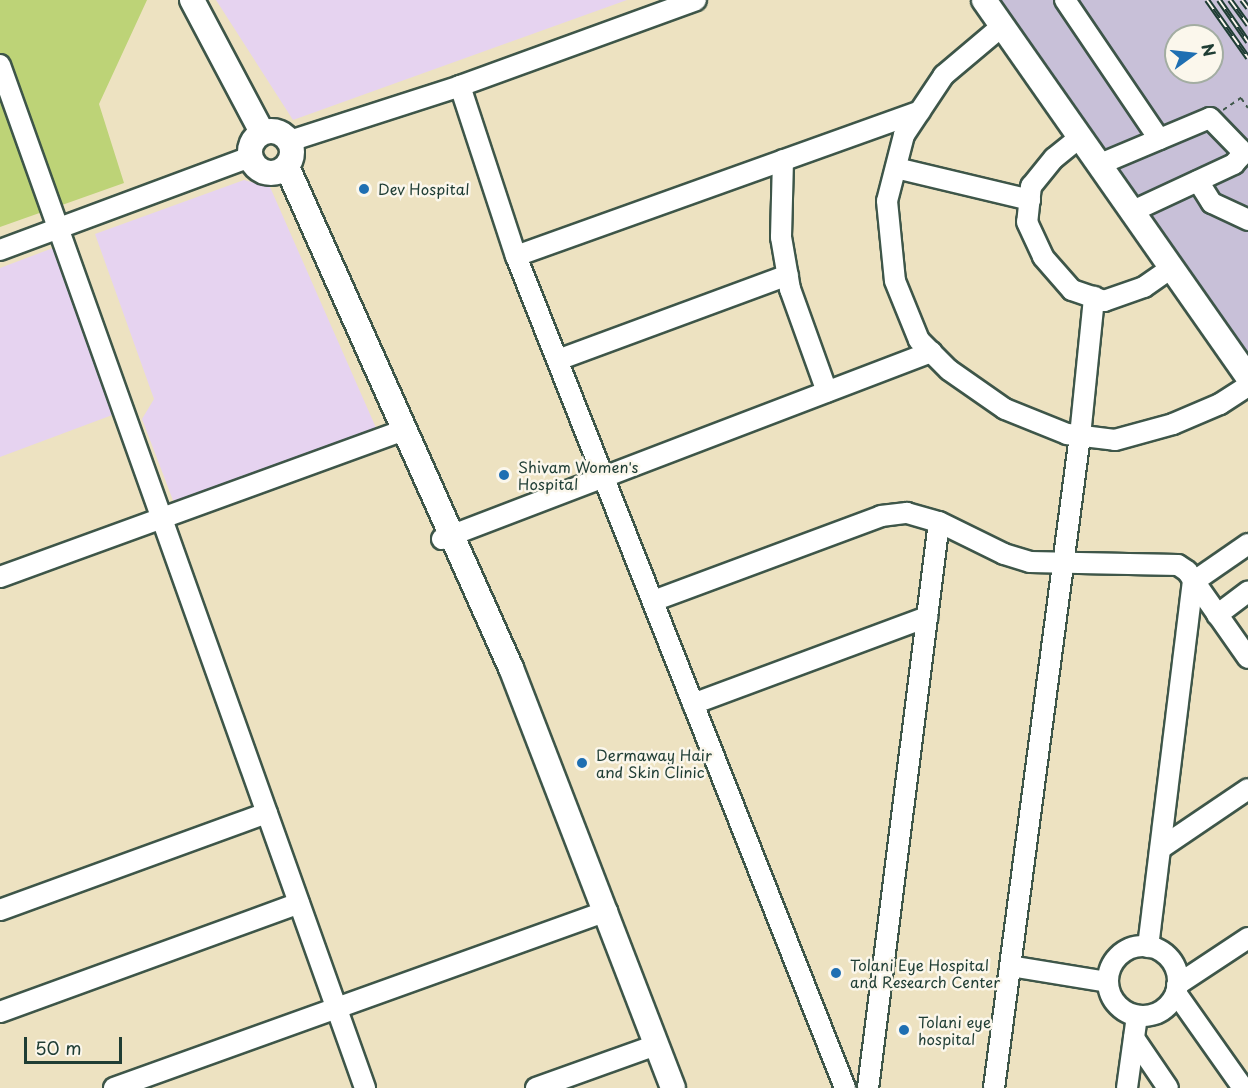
<!DOCTYPE html>
<html>
<head>
<meta charset="utf-8">
<style>
  body { margin:0 }
  #map { position:relative; width:1248px; height:1088px; overflow:hidden; background:#ede2c1; font-family:"Playpen Sans",sans-serif }
  div>[style] { position:absolute }
  [style*='--x'] { left:calc(var(--x)*1px); top:calc(var(--y)*1px); width:calc(var(--w)*1px); rotate:calc(var(--a)*1deg) }
  .built>* { inset:0; background:#e6d3f0 }
  .industrial>* { inset:0; background:#c8c0d8 }
  .green>* { inset:0; background:#bdd377 }
  .path>* { height:2px; margin-top:-1px; transform-origin:0; background:repeating-linear-gradient(90deg,#3e5649 0 4.5px,transparent 0 9px) }
  .roads { filter:drop-shadow(2px 0 #3e5649) drop-shadow(-2px 0 #3e5649) drop-shadow(0 2px #3e5649) drop-shadow(0 -2px #3e5649) }
  .minor>* { height:20px; margin:-10px; padding:0 10px; transform-origin:10px; border-radius:10px; background:#fff }
  .minor>.ring { margin:-10px; padding:0; box-sizing:content-box; background:none; border:20px solid #fff; border-radius:50% }
  .major>* { height:24px; margin:-12px; padding:0 12px; transform-origin:12px; border-radius:12px; background:#fff }
  .major>.ring { margin:-12px; padding:0; box-sizing:content-box; background:none; border:24px solid #fff; border-radius:50% }
  .rail>* { height:6px; margin-top:-3px; transform-origin:0; background:repeating-linear-gradient(90deg,#fbf7ec 0 11px,#1f3d34 0 22px); box-sizing:border-box; border-block:2px solid #1f3d34 }
  .dots>* { width:16px; height:16px; translate:-50% -50%; box-sizing:border-box; border:3px solid #fbf7ec; border-radius:50% }
  span { translate:-50% -50%; white-space:nowrap; text-align:center; line-height:1.15; -webkit-text-stroke:5px #fbf7ec; paint-order:stroke }
  .poi-label { font-size:15px; color:#1f3d34 }
  .left { translate:0 -50%; text-align:left }
  .north { position:absolute; left:1164px; top:24px; width:60px; height:60px; box-sizing:border-box; background:#fbf7ec; border:2px solid #a3ada2; border-radius:50%; rotate:75deg; font-size:16px; font-weight:700; line-height:24px; text-align:center; color:#1f3d34 }
  .north::after { content:''; display:block; margin:auto; width:21px; height:27px; background:#1f6fb2; clip-path:polygon(50% 0,100% 100%,50% 72%,0 100%) }
  .scale { position:absolute; left:24px; top:1037px; width:98px; height:27px; box-sizing:border-box; border:3px solid #1f3d34; border-top:0; padding-left:8px; font-size:18px; line-height:21px; white-space:nowrap; color:#1f3d34; -webkit-text-stroke:4px #fbf7ec; paint-order:stroke }
</style>
</head>
<body>
<div id="map">
  <div class="built">
    <div style="clip-path:polygon(216px 0,627px 0,293px 120px)"></div>
    <div style="clip-path:polygon(244px 180px,270px 187px,377px 430px,174px 503px,142px 419px,154px 399px,95px 234px)"></div>
    <div style="clip-path:polygon(53px 248px,115px 414px,0 457px,0 268px)"></div>
  </div>
  <div class="industrial">
    <div style="clip-path:polygon(evenodd,997px 0,1248px 0,1248px 356px,997px 0,1176px 36px,1212px 36px,1212px 72px,1176px 72px,1176px 36px)"></div>
  </div>
  <div class="green">
    <div style="clip-path:polygon(0 0,147px 0,99px 104px,124px 183px,0 227px)"></div>
  </div>
  <div class="path">
    <div style="--x:1223;--y:110;--w:22;--a:-34"></div>
    <div style="--x:1241;--y:98;--w:12;--a:55"></div>
  </div>
  <div class="roads">
    <div class="minor">
      <div style="--x:1065;--y:0;--w:168;--a:55.9"></div>
      <div style="--x:1001;--y:27;--w:75;--a:139.9"></div>
      <div style="--x:944;--y:75;--w:72;--a:123.7"></div>
      <div style="--x:904;--y:135;--w:68;--a:104.4"></div>
      <div style="--x:887;--y:201;--w:80;--a:84.3"></div>
      <div style="--x:895;--y:281;--w:64;--a:67.9"></div>
      <div style="--x:919;--y:340;--w:42;--a:45"></div>
      <div style="--x:949;--y:370;--w:68;--a:34.9"></div>
      <div style="--x:1005;--y:409;--w:67;--a:22"></div>
      <div style="--x:1067;--y:434;--w:48;--a:7.1"></div>
      <div style="--x:1115;--y:440;--w:60;--a:-15.4"></div>
      <div style="--x:1173;--y:424;--w:51;--a:-23.1"></div>
      <div style="--x:1220;--y:404;--w:33;--a:-33"></div>
      <div style="--x:0;--y:65;--w:1086;--a:70.36"></div>
      <div style="--x:460;--y:86;--w:179;--a:71.8"></div>
      <div style="--x:516;--y:256;--w:895;--a:68.42"></div>
      <div style="--x:1079;--y:138;--w:32;--a:141"></div>
      <div style="--x:1054;--y:158;--w:36;--a:129"></div>
      <div style="--x:1031;--y:186;--w:36;--a:96"></div>
      <div style="--x:1027;--y:222;--w:38;--a:65"></div>
      <div style="--x:1043;--y:257;--w:44;--a:48.7"></div>
      <div style="--x:1072;--y:290;--w:34;--a:19"></div>
      <div style="--x:1104;--y:301;--w:42;--a:-19.3"></div>
      <div style="--x:1144;--y:287;--w:33;--a:-35"></div>
      <div style="--x:290;--y:141;--w:179;--a:-17.9"></div>
      <div style="--x:460;--y:86;--w:251;--a:-20"></div>
      <div style="--x:783;--y:160;--w:77;--a:91.5"></div>
      <div style="--x:781;--y:237;--w:53;--a:80.2"></div>
      <div style="--x:790;--y:289;--w:109;--a:70.2"></div>
      <div style="--x:1098;--y:165;--w:121;--a:-22.8"></div>
      <div style="--x:1210;--y:118;--w:43;--a:45.9"></div>
      <div style="--x:1240;--y:149;--w:8;--a:90"></div>
      <div style="--x:1240;--y:157;--w:9;--a:131"></div>
      <div style="--x:1234;--y:164;--w:114;--a:155"></div>
      <div style="--x:896;--y:168;--w:138;--a:13.4"></div>
      <div style="--x:1198;--y:181;--w:26;--a:58"></div>
      <div style="--x:1212;--y:203;--w:40;--a:25"></div>
      <div style="--x:0;--y:250;--w:267;--a:-20.4"></div>
      <div style="--x:516;--y:256;--w:429;--a:-19.7"></div>
      <div style="--x:558;--y:360;--w:245;--a:-20.3"></div>
      <div style="--x:442;--y:539;--w:524;--a:-20.93"></div>
      <div style="--x:0;--y:577;--w:429;--a:-20"></div>
      <div style="--x:1193;--y:582;--w:67;--a:-34.6"></div>
      <div style="--x:653;--y:601;--w:243;--a:-20.4"></div>
      <div style="--x:881;--y:516;--w:26;--a:-7"></div>
      <div style="--x:907;--y:513;--w:33;--a:16"></div>
      <div style="--x:939;--y:522;--w:72;--a:26.2"></div>
      <div style="--x:1004;--y:554;--w:27;--a:17"></div>
      <div style="--x:1030;--y:562;--w:148;--a:1.2"></div>
      <div style="--x:1178;--y:565;--w:11;--a:34"></div>
      <div style="--x:1187;--y:571;--w:106;--a:55"></div>
      <div style="--x:1217;--y:615;--w:39;--a:-37"></div>
      <div style="--x:693;--y:704;--w:250;--a:-20.4"></div>
      <div style="--x:1161;--y:848;--w:105;--a:-34.1"></div>
      <div style="--x:0;--y:910;--w:284;--a:-20"></div>
      <div class="ring" style="left:1108px;top:946px;width:50px;height:50px"></div>
      <div style="--x:1148;--y:947;--w:368;--a:-83"></div>
      <div style="--x:1010;--y:966;--w:99;--a:9.3"></div>
      <div style="--x:1177;--y:985;--w:85;--a:-33.5"></div>
      <div style="--x:1176;--y:993;--w:116;--a:54.8"></div>
      <div style="--x:0;--y:1012;--w:318;--a:-20"></div>
      <div style="--x:1134;--y:1038;--w:60;--a:55.8"></div>
      <div style="--x:114;--y:1088;--w:524;--a:-19.75"></div>
      <div style="--x:536;--y:1088;--w:119;--a:-19.7"></div>
      <div style="--x:868;--y:1088;--w:570;--a:-82.85"></div>
      <div style="--x:994;--y:1088;--w:658;--a:-82.49"></div>
      <div style="--x:1080;--y:436;--w:140;--a:-84.2"></div>
      <div style="--x:1127;--y:1088;--w:73;--a:-82.1"></div>
    </div>
    <div class="major">
      <div style="--x:192;--y:0;--w:149;--a:62.1"></div>
      <div style="--x:984;--y:0;--w:460;--a:55"></div>
      <div class="ring" style="left:250px;top:131px;width:18px;height:18px"></div>
      <div style="--x:287;--y:167;--w:549;--a:65.91"></div>
      <div style="--x:511;--y:668;--w:450;--a:68.9"></div>
    </div>
  </div>
  <div class="rail">
    <div style="--x:1207;--y:0;--w:71;--a:54.7"></div>
    <div style="--x:1219;--y:0;--w:51;--a:55.4"></div>
    <div style="--x:1230;--y:0;--w:31;--a:54"></div>
    <div style="--x:1242;--y:0;--w:10;--a:53"></div>
  </div>
  <div class="dots">
    <div style="left:364px;top:189px;background:#1f6fb2"></div>
    <div style="left:504px;top:475px;background:#1f6fb2"></div>
    <div style="left:582px;top:763px;background:#1f6fb2"></div>
    <div style="left:836px;top:973px;background:#1f6fb2"></div>
    <div style="left:904px;top:1030px;background:#1f6fb2"></div>
  </div>
  <div class="poi-label">
    <span class="left" style="left:378px;top:189px">Dev Hospital</span>
    <span class="left" style="left:518px;top:475px">Shivam Women's<br>Hospital</span>
    <span class="left" style="left:596px;top:763px">Dermaway Hair<br>and Skin Clinic</span>
    <span class="left" style="left:850px;top:973px">Tolani Eye Hospital<br>and Research Center</span>
    <span class="left" style="left:918px;top:1030px">Tolani eye<br>hospital</span>
  </div>
  <div class="north">N</div>
  <div class="scale">50 m</div>
</div>
</body>
</html>
